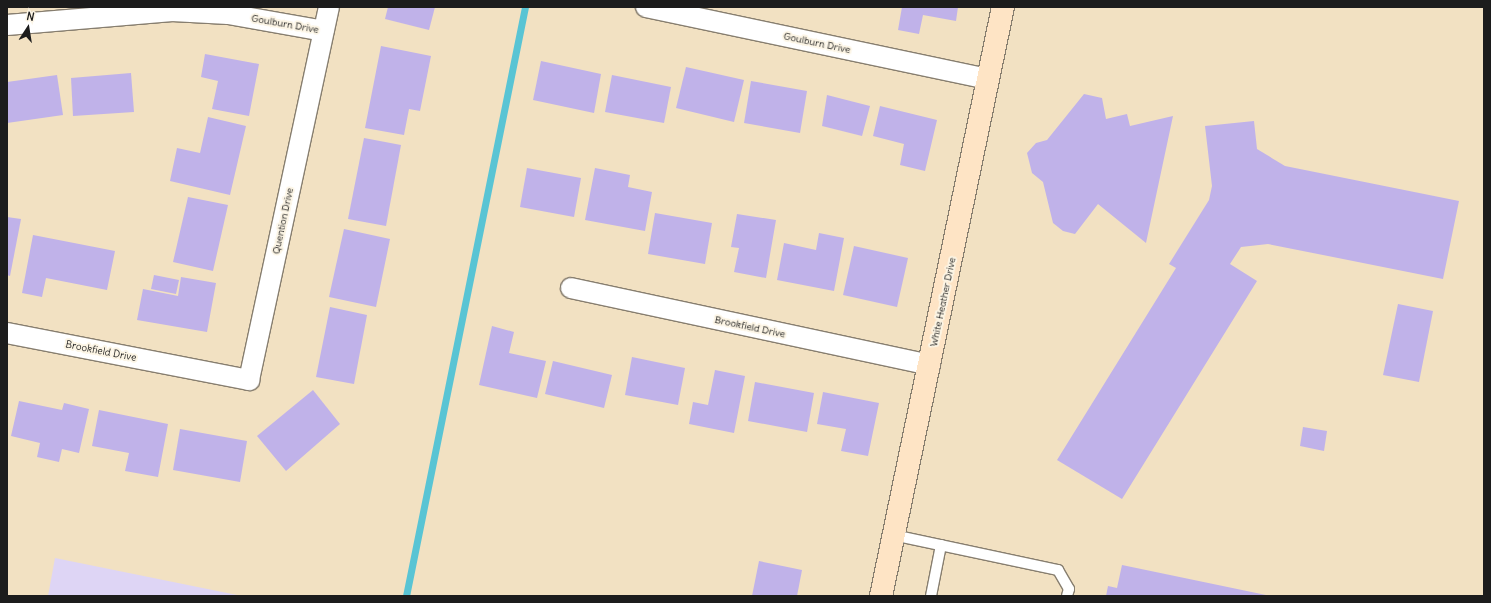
<!DOCTYPE html>
<html>
<head>
<meta charset="utf-8">
<style>
  body { margin:0 }
  #map { position:relative; width:1491px; height:603px; overflow:hidden; background:#f2e1c2; font-family:Delius,sans-serif }
  div>[style] { position:absolute }
  [style*='--x'] { left:calc(var(--x)*1px); top:calc(var(--y)*1px); width:calc(var(--w)*1px); rotate:calc(var(--a)*1deg) }
  .built>* { inset:0; background:#ded5f5 }
  .stream>* { height:7px; margin:-3.5px; padding:0 3.5px; transform-origin:3.5px; border-radius:3.5px; background:#59c4d4 }
  .building>* { inset:0; background:#c0b2e9 }
  .roads { filter:drop-shadow(1px 0 #877e6f) drop-shadow(-1px 0 #877e6f) drop-shadow(0 1px #877e6f) drop-shadow(0 -1px #877e6f) }
  .lane>* { height:10px; margin:-5px; padding:0 5px; transform-origin:5px; border-radius:5px; background:#fff }
  .street>* { height:20px; margin:-10px; padding:0 10px; transform-origin:10px; border-radius:10px; background:#fff }
  .secondary>* { height:22px; margin:-11px; padding:0 11px; transform-origin:11px; border-radius:11px; background:#fee4c5 }
  span { translate:-50% -50%; white-space:nowrap; text-align:center; line-height:1.15; -webkit-text-stroke:4px #fcf5e5; paint-order:stroke }
  .street-label { font-size:10px; color:#1c1c1c }
  .frame { position:absolute; inset:0; border:8px solid #1c1c1c; pointer-events:none }
  .north { position:absolute; left:8px; top:8px; width:40px; height:40px; -webkit-text-stroke:3px #fcf5e5; paint-order:stroke; rotate:12deg; font-size:11px; font-weight:700; line-height:16px; text-align:center; color:#1c1c1c }
  .north::after { content:''; display:block; margin:auto; width:14px; height:18px; background:#1c1c1c; clip-path:polygon(50% 0,100% 100%,50% 72%,0 100%) }
</style>
</head>
<body>
<div id="map">
  <div class="built">
    <div style="clip-path:polygon(55px 558px,242px 596px,48px 596px)"></div>
  </div>
  <div class="stream">
    <div style="--x:406;--y:596;--w:601;--a:-78.58"></div>
  </div>
  <div class="building">
    <div style="clip-path:polygon(388px 7px,435px 7px,429px 30px,385px 19px)"></div>
    <div style="clip-path:polygon(902px 7px,958px 7px,956px 21px,923px 15px,919px 34px,898px 30px)"></div>
    <div style="clip-path:polygon(381px 46px,431px 56px,420px 111px,409px 109px,404px 135px,365px 128px)"></div>
    <div style="clip-path:polygon(205px 54px,259px 64px,249px 116px,212px 109px,218px 81px,201px 77px)"></div>
    <div style="clip-path:polygon(541px 61px,601px 74px,594px 113px,533px 100px)"></div>
    <div style="clip-path:polygon(686px 67px,744px 80px,734px 122px,676px 108px)"></div>
    <div style="clip-path:polygon(131px 73px,134px 112px,73px 116px,71px 78px)"></div>
    <div style="clip-path:polygon(57px 75px,63px 115px,7px 123px,7px 82px)"></div>
    <div style="clip-path:polygon(612px 75px,671px 87px,664px 123px,605px 112px)"></div>
    <div style="clip-path:polygon(751px 81px,807px 91px,800px 133px,744px 123px)"></div>
    <div style="clip-path:polygon(1084px 94px,1102px 98px,1106px 119px,1127px 114px,1130px 126px,1173px 116px,1146px 243px,1098px 204px,1075px 234px,1063px 231px,1053px 223px,1043px 182px,1032px 173px,1027px 153px,1036px 143px,1047px 140px)"></div>
    <div style="clip-path:polygon(827px 95px,870px 106px,862px 136px,822px 126px)"></div>
    <div style="clip-path:polygon(880px 106px,937px 120px,925px 171px,900px 165px,904px 144px,873px 136px)"></div>
    <div style="clip-path:polygon(208px 117px,246px 126px,230px 195px,170px 181px,177px 148px,200px 153px)"></div>
    <div style="clip-path:polygon(1254px 121px,1257px 149px,1285px 166px,1459px 201px,1443px 279px,1268px 244px,1241px 247px,1230px 264px,1257px 281px,1122px 499px,1057px 460px,1176px 268px,1169px 264px,1209px 200px,1212px 186px,1205px 126px)"></div>
    <div style="clip-path:polygon(364px 138px,401px 145px,386px 226px,348px 219px)"></div>
    <div style="clip-path:polygon(527px 168px,581px 178px,574px 217px,520px 207px)"></div>
    <div style="clip-path:polygon(595px 168px,630px 175px,628px 187px,652px 192px,645px 231px,585px 220px)"></div>
    <div style="clip-path:polygon(188px 197px,228px 205px,213px 271px,173px 262px)"></div>
    <div style="clip-path:polygon(655px 213px,712px 223px,705px 264px,648px 254px)"></div>
    <div style="clip-path:polygon(737px 214px,776px 220px,766px 278px,734px 272px,739px 248px,731px 247px)"></div>
    <div style="clip-path:polygon(7px 217px,21px 219px,10px 276px,7px 275px)"></div>
    <div style="clip-path:polygon(344px 229px,390px 239px,376px 307px,329px 297px)"></div>
    <div style="clip-path:polygon(819px 233px,844px 238px,834px 291px,777px 280px,784px 243px,816px 250px)"></div>
    <div style="clip-path:polygon(33px 235px,115px 251px,107px 290px,46px 278px,42px 297px,22px 293px)"></div>
    <div style="clip-path:polygon(854px 246px,908px 258px,897px 307px,843px 295px)"></div>
    <div style="clip-path:polygon(154px 275px,179px 280px,176px 294px,151px 289px)"></div>
    <div style="clip-path:polygon(181px 277px,216px 283px,207px 332px,137px 320px,143px 289px,178px 296px)"></div>
    <div style="clip-path:polygon(1398px 304px,1433px 311px,1419px 382px,1383px 375px)"></div>
    <div style="clip-path:polygon(330px 307px,367px 315px,354px 384px,316px 377px)"></div>
    <div style="clip-path:polygon(492px 326px,514px 332px,509px 353px,546px 361px,537px 398px,479px 385px)"></div>
    <div style="clip-path:polygon(632px 357px,685px 368px,678px 405px,625px 395px)"></div>
    <div style="clip-path:polygon(553px 361px,612px 375px,604px 408px,545px 394px)"></div>
    <div style="clip-path:polygon(715px 370px,745px 376px,734px 433px,689px 424px,693px 402px,708px 405px)"></div>
    <div style="clip-path:polygon(755px 382px,814px 393px,807px 432px,748px 421px)"></div>
    <div style="clip-path:polygon(313px 390px,340px 424px,286px 471px,257px 436px)"></div>
    <div style="clip-path:polygon(823px 392px,879px 403px,868px 456px,841px 451px,846px 429px,817px 424px)"></div>
    <div style="clip-path:polygon(19px 401px,62px 410px,64px 403px,89px 409px,79px 453px,62px 449px,59px 462px,37px 457px,40px 443px,11px 436px)"></div>
    <div style="clip-path:polygon(99px 410px,168px 424px,158px 477px,125px 471px,129px 453px,92px 446px)"></div>
    <div style="clip-path:polygon(1303px 427px,1327px 431px,1324px 451px,1300px 446px)"></div>
    <div style="clip-path:polygon(180px 429px,247px 441px,240px 482px,173px 470px)"></div>
    <div style="clip-path:polygon(759px 561px,802px 570px,797px 596px,752px 596px)"></div>
    <div style="clip-path:polygon(1122px 565px,1266px 595px,1266px 596px,1106px 596px,1108px 586px,1117px 588px)"></div>
  </div>
  <div class="roads">
    <div class="lane">
      <div style="--x:893;--y:535;--w:169;--a:12"></div>
      <div style="--x:1058;--y:570;--w:22;--a:60"></div>
      <div style="--x:1069;--y:589;--w:7;--a:106"></div>
      <div style="--x:931;--y:596;--w:52;--a:-78.9"></div>
    </div>
    <div class="street">
      <div style="--x:646;--y:7;--w:349;--a:11.9"></div>
      <div style="--x:7;--y:25;--w:166;--a:-4.8"></div>
      <div style="--x:172;--y:11;--w:56;--a:3.1"></div>
      <div style="--x:228;--y:14;--w:97;--a:10"></div>
      <div style="--x:571;--y:288;--w:367;--a:12.1"></div>
      <div style="--x:7;--y:333;--w:247;--a:11"></div>
      <div style="--x:249;--y:380;--w:381;--a:-77.9"></div>
    </div>
    <div class="secondary">
      <div style="--x:881;--y:596;--w:602;--a:-78.3"></div>
    </div>
  </div>
  <div class="street-label">
    <span style="left:285px;top:24px;rotate:10deg">Goulburn Drive</span>
    <span style="left:817px;top:43px;rotate:12deg">Goulburn Drive</span>
    <span style="left:283px;top:221px;rotate:-78deg">Quention Drive</span>
    <span style="left:943px;top:302px;rotate:-78deg">White Heather Drive</span>
    <span style="left:750px;top:327px;rotate:12deg">Brookfield Drive</span>
    <span style="left:101px;top:351px;rotate:11deg">Brookfield Drive</span>
  </div>
  <div class="frame"></div>
  <div class="north">N</div>
</div>
</body>
</html>
